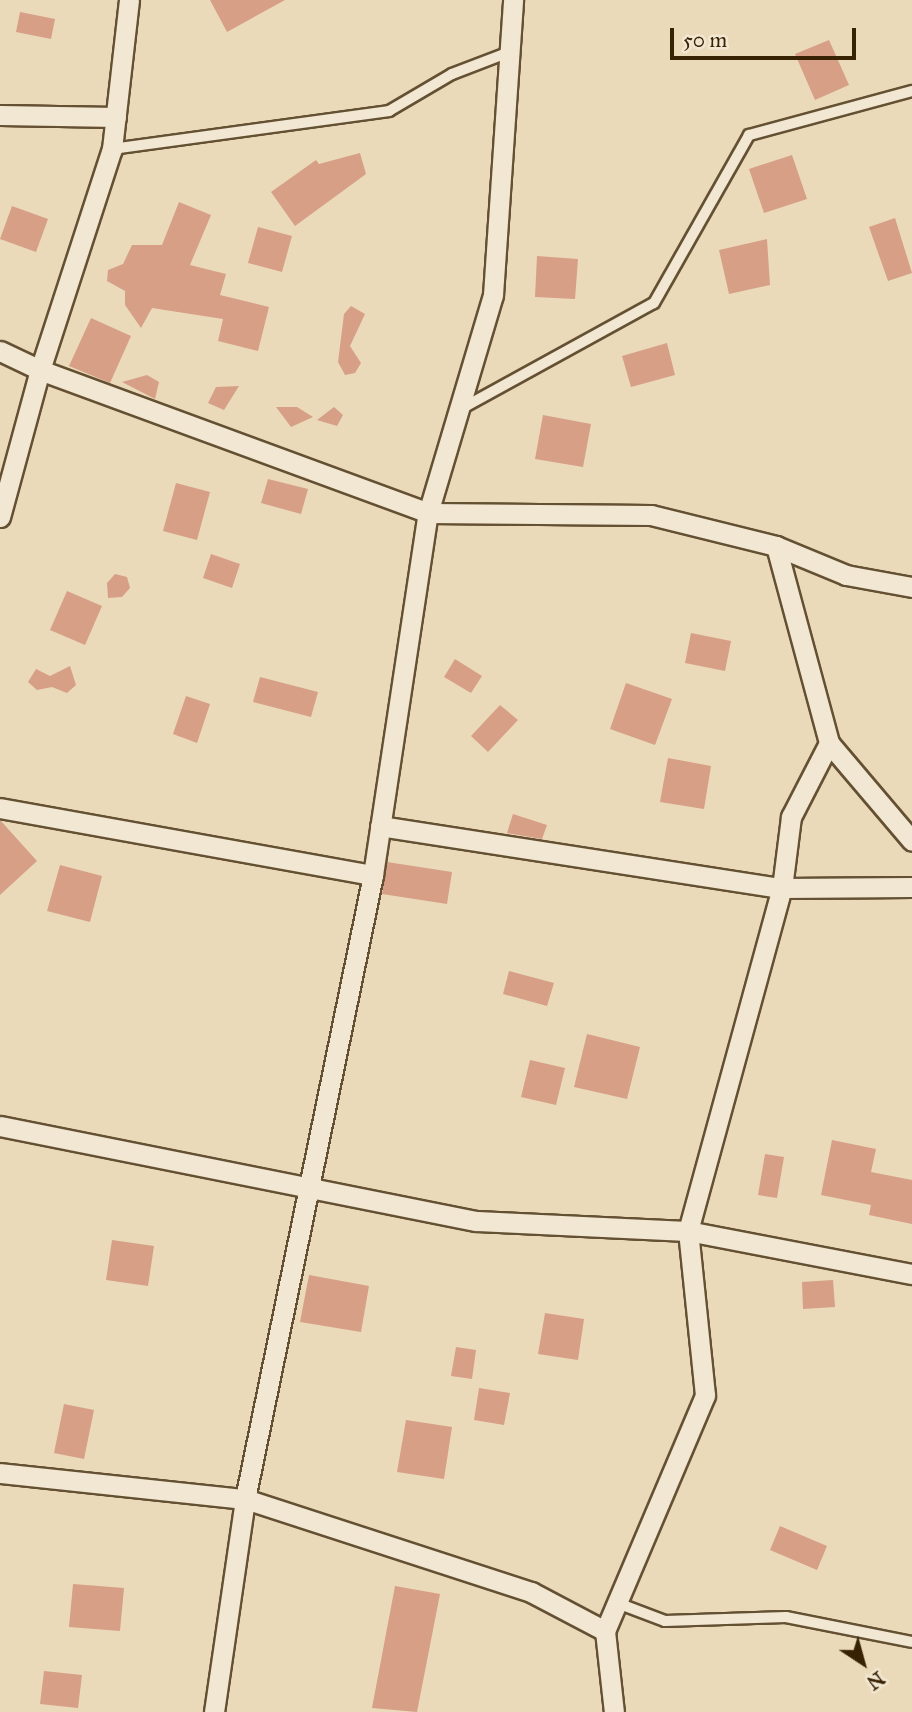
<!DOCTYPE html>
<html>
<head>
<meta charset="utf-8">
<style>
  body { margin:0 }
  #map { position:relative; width:912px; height:1712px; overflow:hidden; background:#ebdaba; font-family:"IM FELL Great Primer",serif }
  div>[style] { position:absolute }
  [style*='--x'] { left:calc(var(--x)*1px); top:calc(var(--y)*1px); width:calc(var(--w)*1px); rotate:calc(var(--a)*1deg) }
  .building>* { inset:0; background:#d69f86 }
  .roads { filter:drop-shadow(2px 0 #645032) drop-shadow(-2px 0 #645032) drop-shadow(0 2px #645032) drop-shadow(0 -2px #645032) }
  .lane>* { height:10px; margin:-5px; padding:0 5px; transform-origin:5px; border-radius:5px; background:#f2e7d2 }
  .street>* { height:19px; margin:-9.5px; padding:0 9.5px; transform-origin:9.5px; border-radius:9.5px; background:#f2e7d2 }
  span { translate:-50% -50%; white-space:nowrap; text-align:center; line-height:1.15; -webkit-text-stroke:5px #f2e7d2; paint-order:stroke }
  .north { position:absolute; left:828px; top:1628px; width:70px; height:70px; -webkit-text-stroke:5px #f2e7d2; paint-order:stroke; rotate:144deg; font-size:19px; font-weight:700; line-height:28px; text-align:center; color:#372204 }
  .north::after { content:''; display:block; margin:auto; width:24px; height:32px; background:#372204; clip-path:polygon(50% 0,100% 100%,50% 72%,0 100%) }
  .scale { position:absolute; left:670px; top:28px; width:186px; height:32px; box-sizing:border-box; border:4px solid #372204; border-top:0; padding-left:9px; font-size:21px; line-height:24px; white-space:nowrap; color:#372204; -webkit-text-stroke:5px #f2e7d2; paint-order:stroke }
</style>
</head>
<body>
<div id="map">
  <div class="building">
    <div style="clip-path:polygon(210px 0,285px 0,227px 32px)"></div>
    <div style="clip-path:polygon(20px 12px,55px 19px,51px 39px,16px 32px)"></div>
    <div style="clip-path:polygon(829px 40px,849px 85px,815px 100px,795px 54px)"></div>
    <div style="clip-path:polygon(360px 153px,366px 174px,295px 226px,271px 192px,316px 160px,319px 164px)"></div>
    <div style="clip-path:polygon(792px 155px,807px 199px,764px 213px,749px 169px)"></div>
    <div style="clip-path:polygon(179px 202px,211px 215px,190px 265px,226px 274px,220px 295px,269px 307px,258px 351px,218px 341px,223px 319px,152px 308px,141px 328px,125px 305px,125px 291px,107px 281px,108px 270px,123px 264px,132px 245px,162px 245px)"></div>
    <div style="clip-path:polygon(12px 206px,48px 219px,36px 252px,0 239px)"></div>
    <div style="clip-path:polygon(895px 218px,912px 273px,888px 281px,869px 227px)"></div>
    <div style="clip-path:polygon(258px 227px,292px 236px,282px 272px,248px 263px)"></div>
    <div style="clip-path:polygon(767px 239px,770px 285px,729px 294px,719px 250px)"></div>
    <div style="clip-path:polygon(537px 256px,578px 259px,575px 299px,535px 297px)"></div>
    <div style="clip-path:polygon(351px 306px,365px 314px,350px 346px,361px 363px,355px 373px,345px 375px,338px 362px,344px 314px)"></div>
    <div style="clip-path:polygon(91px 318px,131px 336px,110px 383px,69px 366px)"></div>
    <div style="clip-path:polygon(667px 343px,675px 375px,631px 387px,622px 356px)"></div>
    <div style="clip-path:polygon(147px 375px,159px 382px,155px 399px,122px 382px)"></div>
    <div style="clip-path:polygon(239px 386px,224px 410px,208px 403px,216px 387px)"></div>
    <div style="clip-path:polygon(276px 407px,297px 407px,313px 417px,291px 427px)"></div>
    <div style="clip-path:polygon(334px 407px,343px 415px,337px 426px,317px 420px)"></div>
    <div style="clip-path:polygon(543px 415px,591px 424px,583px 467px,535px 459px)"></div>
    <div style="clip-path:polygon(268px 479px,308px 489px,301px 514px,261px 503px)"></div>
    <div style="clip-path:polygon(176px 483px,210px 492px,197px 540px,163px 531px)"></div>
    <div style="clip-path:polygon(211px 554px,240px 564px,232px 588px,203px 578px)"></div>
    <div style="clip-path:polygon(115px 574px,127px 577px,130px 588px,122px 597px,108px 598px,107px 583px)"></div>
    <div style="clip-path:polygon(67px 591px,102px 606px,85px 645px,50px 630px)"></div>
    <div style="clip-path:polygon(691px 633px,731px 641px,725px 671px,685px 663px)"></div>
    <div style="clip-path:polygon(455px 659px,482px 676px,471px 693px,444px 677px)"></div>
    <div style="clip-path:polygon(70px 666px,76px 685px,67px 693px,52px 687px,37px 690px,28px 682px,36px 669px,50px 676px)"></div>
    <div style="clip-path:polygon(260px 677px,318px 692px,311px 717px,253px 702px)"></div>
    <div style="clip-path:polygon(626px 683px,672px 699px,655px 745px,610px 729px)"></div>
    <div style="clip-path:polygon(186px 696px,210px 704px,197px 743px,173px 734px)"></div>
    <div style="clip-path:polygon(500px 705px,518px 720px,488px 752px,471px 736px)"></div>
    <div style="clip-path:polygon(668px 758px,711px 766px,704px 809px,660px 802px)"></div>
    <div style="clip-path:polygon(513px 814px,547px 825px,542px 839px,507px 833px)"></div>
    <div style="clip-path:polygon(0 820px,37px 861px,0 895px)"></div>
    <div style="clip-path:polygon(387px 862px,452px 872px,447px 904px,382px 894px)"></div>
    <div style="clip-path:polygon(60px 865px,102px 876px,90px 922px,47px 911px)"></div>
    <div style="clip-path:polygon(509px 971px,554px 983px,547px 1006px,503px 994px)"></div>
    <div style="clip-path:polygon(587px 1034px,640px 1047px,627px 1099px,574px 1087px)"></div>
    <div style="clip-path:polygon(530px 1060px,565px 1068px,556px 1105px,521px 1097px)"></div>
    <div style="clip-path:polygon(832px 1140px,876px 1149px,871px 1172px,912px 1180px,912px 1224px,869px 1215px,871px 1205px,821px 1195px)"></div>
    <div style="clip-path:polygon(765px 1154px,784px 1157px,777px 1198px,758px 1195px)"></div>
    <div style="clip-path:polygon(112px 1240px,154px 1246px,148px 1286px,106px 1280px)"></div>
    <div style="clip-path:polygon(309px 1275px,369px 1286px,361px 1332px,300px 1322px)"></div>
    <div style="clip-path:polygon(833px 1280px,835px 1307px,803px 1309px,802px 1282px)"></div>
    <div style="clip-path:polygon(545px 1313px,584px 1319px,578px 1360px,538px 1354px)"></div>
    <div style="clip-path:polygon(456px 1347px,476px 1350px,472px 1379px,451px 1376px)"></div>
    <div style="clip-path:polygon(479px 1388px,510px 1393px,504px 1425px,474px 1420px)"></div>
    <div style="clip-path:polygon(64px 1404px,94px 1410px,84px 1459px,54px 1453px)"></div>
    <div style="clip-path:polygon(406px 1420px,452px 1427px,444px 1479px,397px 1472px)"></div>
    <div style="clip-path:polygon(780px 1526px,827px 1546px,817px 1570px,770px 1550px)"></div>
    <div style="clip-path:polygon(73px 1584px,124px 1588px,120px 1631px,69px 1627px)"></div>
    <div style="clip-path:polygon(395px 1586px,440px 1594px,417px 1712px,372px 1708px)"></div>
    <div style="clip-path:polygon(44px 1671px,82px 1675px,78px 1708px,40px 1704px)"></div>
  </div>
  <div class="roads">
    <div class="lane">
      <div style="--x:112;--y:149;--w:280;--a:-7.8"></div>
      <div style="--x:389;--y:111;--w:73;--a:-30.4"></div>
      <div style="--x:452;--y:74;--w:59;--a:-20.9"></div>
      <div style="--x:459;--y:410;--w:222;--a:-28.8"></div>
      <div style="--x:654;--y:303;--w:193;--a:-60.5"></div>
      <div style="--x:749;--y:135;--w:169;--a:-15.1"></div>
      <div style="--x:620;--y:1604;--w:48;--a:20.7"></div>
      <div style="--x:665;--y:1621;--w:121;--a:-1.9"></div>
      <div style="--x:786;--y:1617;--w:128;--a:11.2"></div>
    </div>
    <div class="street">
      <div style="--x:0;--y:115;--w:116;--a:1"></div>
      <div style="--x:0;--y:351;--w:44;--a:25.4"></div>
      <div style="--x:40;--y:370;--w:414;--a:20.2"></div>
      <div style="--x:428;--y:513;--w:223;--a:0.5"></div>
      <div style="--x:651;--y:515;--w:129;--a:13.9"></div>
      <div style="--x:776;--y:546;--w:76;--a:22.5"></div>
      <div style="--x:846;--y:575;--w:67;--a:10.3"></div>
      <div style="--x:0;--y:517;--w:152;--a:-74.8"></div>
      <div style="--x:40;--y:370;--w:232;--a:-72"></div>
      <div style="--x:112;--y:149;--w:150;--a:-83.5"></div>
      <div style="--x:776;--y:546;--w:204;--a:74.9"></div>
      <div style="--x:829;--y:743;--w:128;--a:49.7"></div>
      <div style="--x:0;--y:808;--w:379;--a:10.2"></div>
      <div style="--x:380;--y:826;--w:407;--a:8.8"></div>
      <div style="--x:782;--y:888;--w:130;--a:-0.4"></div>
      <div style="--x:0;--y:1126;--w:485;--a:11.3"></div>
      <div style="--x:476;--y:1221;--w:212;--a:2.7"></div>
      <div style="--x:688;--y:1231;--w:228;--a:10.9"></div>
      <div style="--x:0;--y:1473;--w:246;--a:6.1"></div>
      <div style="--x:245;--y:1499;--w:301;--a:18"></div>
      <div style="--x:531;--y:1592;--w:84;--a:27.8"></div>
      <div style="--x:605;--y:1631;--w:81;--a:83.7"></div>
      <div style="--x:605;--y:1631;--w:256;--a:-67"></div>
      <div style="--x:705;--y:1395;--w:165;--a:-95.9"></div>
      <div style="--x:688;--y:1231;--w:356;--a:-74.7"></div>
      <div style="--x:782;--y:888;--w:72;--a:-82.8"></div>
      <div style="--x:791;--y:817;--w:83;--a:-62.8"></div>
      <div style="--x:214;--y:1712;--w:215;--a:-81.7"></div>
      <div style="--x:245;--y:1499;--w:637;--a:-78.41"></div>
      <div style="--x:373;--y:875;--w:366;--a:-81.4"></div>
      <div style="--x:428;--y:513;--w:227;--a:-73.4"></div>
      <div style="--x:493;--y:295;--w:296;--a:-86.1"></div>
    </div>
  </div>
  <div class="north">N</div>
  <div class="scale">50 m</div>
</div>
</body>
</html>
